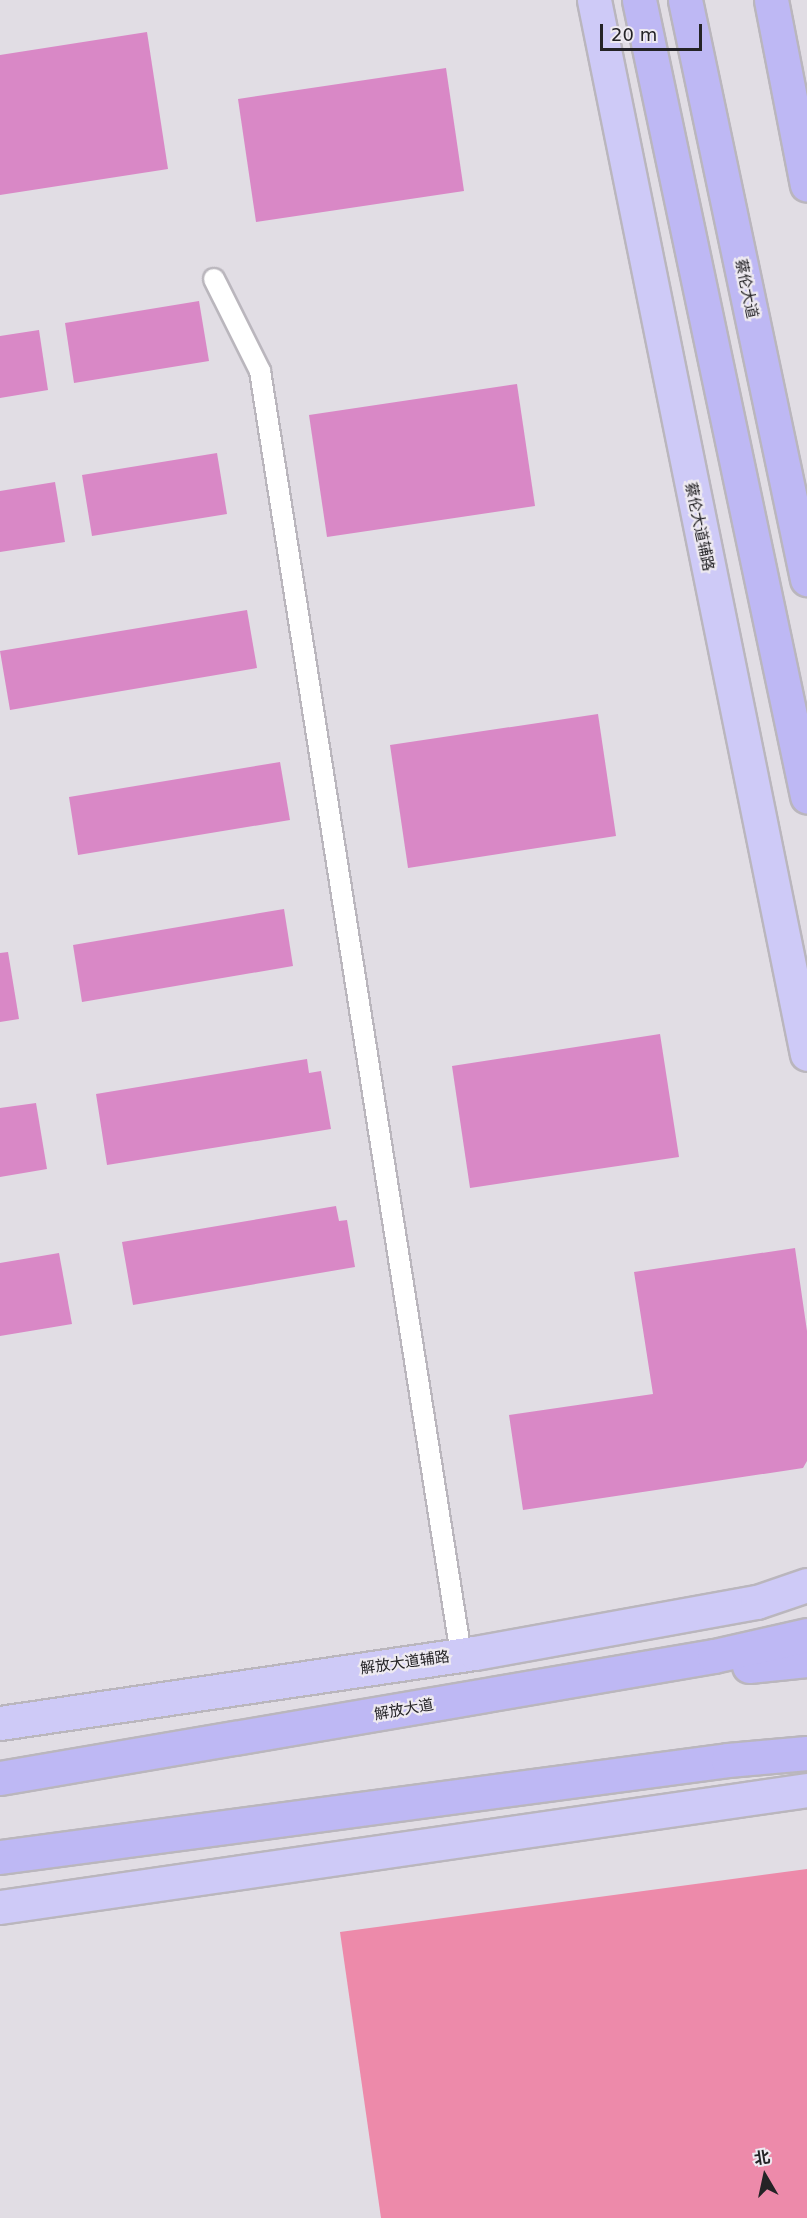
<!DOCTYPE html>
<html>
<head>
<meta charset="utf-8">
<style>
  body { margin:0 }
  #map { position:relative; width:807px; height:2218px; overflow:hidden; background:#e1dde4; font-family:"DejaVu Sans","Noto Sans SC",sans-serif }
  div>[style] { position:absolute }
  [style*='--x'] { left:calc(var(--x)*1px); top:calc(var(--y)*1px); width:calc(var(--w)*1px); rotate:calc(var(--a)*1deg) }
  .green>* { inset:0; background:#ed8aaa }
  .building>* { inset:0; background:#d988c6 }
  .roads { filter:drop-shadow(2px 0 #bab6bd) drop-shadow(-2px 0 #bab6bd) drop-shadow(0 2px #bab6bd) drop-shadow(0 -2px #bab6bd) }
  .service>* { height:20px; margin:-10px; padding:0 10px; transform-origin:10px; border-radius:10px; background:#fff }
  .primary>* { height:33px; margin:-16.5px; padding:0 16.5px; transform-origin:16.5px; border-radius:16.5px; background:#cecaf7 }
  .trunk>* { height:33px; margin:-16.5px; padding:0 16.5px; transform-origin:16.5px; border-radius:16.5px; background:#beb8f4 }
  span { translate:-50% -50%; white-space:nowrap; text-align:center; line-height:1.15; -webkit-text-stroke:4.5px #eeeaf1; paint-order:stroke }
  .street-label { font-size:15px; color:#242326 }
  .north { position:absolute; left:735px; top:2146px; width:60px; height:60px; -webkit-text-stroke:4px #eeeaf1; paint-order:stroke; rotate:351deg; font-size:16px; font-weight:700; line-height:24px; text-align:center; color:#242326 }
  .north::after { content:''; display:block; margin:auto; width:21px; height:27px; background:#242326; clip-path:polygon(50% 0,100% 100%,50% 72%,0 100%) }
  .scale { position:absolute; left:600px; top:24px; width:102px; height:27px; box-sizing:border-box; border:3px solid #242326; border-top:0; padding-left:8px; font-size:18px; line-height:21px; white-space:nowrap; color:#242326; -webkit-text-stroke:4px #eeeaf1; paint-order:stroke }
</style>
</head>
<body>
<div id="map">
  <div class="green">
    <div style="clip-path:polygon(807px 1869px,807px 2218px,381px 2218px,340px 1932px)"></div>
  </div>
  <div class="building">
    <div style="clip-path:polygon(147px 32px,168px 169px,0 195px,0 55px)"></div>
    <div style="clip-path:polygon(446px 68px,464px 191px,256px 222px,238px 99px)"></div>
    <div style="clip-path:polygon(199px 301px,209px 361px,74px 383px,65px 323px)"></div>
    <div style="clip-path:polygon(39px 330px,48px 390px,0 398px,0 336px)"></div>
    <div style="clip-path:polygon(517px 384px,535px 506px,327px 537px,309px 415px)"></div>
    <div style="clip-path:polygon(217px 453px,227px 514px,92px 536px,82px 475px)"></div>
    <div style="clip-path:polygon(55px 482px,65px 542px,0 552px,0 491px)"></div>
    <div style="clip-path:polygon(247px 610px,257px 668px,10px 710px,0 651px)"></div>
    <div style="clip-path:polygon(598px 714px,616px 836px,408px 868px,390px 745px)"></div>
    <div style="clip-path:polygon(280px 762px,290px 820px,78px 855px,69px 797px)"></div>
    <div style="clip-path:polygon(284px 909px,293px 966px,82px 1002px,73px 945px)"></div>
    <div style="clip-path:polygon(8px 952px,19px 1019px,0 1022px,0 953px)"></div>
    <div style="clip-path:polygon(660px 1034px,679px 1157px,470px 1188px,452px 1066px)"></div>
    <div style="clip-path:polygon(307px 1059px,309px 1073px,321px 1071px,331px 1129px,107px 1165px,96px 1094px)"></div>
    <div style="clip-path:polygon(36px 1103px,47px 1169px,0 1177px,0 1108px)"></div>
    <div style="clip-path:polygon(336px 1206px,339px 1221px,347px 1220px,355px 1267px,133px 1305px,122px 1242px)"></div>
    <div style="clip-path:polygon(795px 1248px,807px 1331px,807px 1461px,803px 1468px,523px 1510px,509px 1415px,653px 1394px,634px 1272px)"></div>
    <div style="clip-path:polygon(59px 1253px,72px 1324px,0 1336px,0 1263px)"></div>
  </div>
  <div class="roads">
    <div class="service">
      <div style="--x:214;--y:279;--w:103;--a:63.4"></div>
      <div style="--x:260;--y:371;--w:1300;--a:81.1"></div>
    </div>
    <div class="primary">
      <div style="--x:594;--y:0;--w:1075;--a:78.58"></div>
      <div style="--x:0;--y:1723;--w:480;--a:-8.4"></div>
      <div style="--x:475;--y:1653;--w:287;--a:-10.3"></div>
      <div style="--x:757;--y:1602;--w:53;--a:-18.8"></div>
      <div style="--x:0;--y:1907;--w:815;--a:-8.25"></div>
    </div>
    <div class="trunk">
      <div style="--x:639;--y:0;--w:814;--a:78.08"></div>
      <div style="--x:685;--y:0;--w:592;--a:78.1"></div>
      <div style="--x:771;--y:0;--w:188;--a:79"></div>
      <div style="--x:749;--y:1666;--w:58;--a:-5.9"></div>
      <div style="--x:0;--y:1778;--w:724;--a:-9.7"></div>
      <div style="--x:714;--y:1656;--w:95;--a:-12.7"></div>
      <div style="--x:0;--y:1857;--w:734;--a:-7.59"></div>
      <div style="--x:728;--y:1760;--w:79;--a:-5.1"></div>
    </div>
  </div>
  <div class="street-label">
    <span style="left:746px;top:289px;rotate:78deg">蔡伦大道</span>
    <span style="left:699px;top:527px;rotate:78deg">蔡伦大道辅路</span>
    <span style="left:405px;top:1663px;rotate:-8deg">解放大道辅路</span>
    <span style="left:404px;top:1710px;rotate:-10deg">解放大道</span>
  </div>
  <div class="north">北</div>
  <div class="scale">20 m</div>
</div>
</body>
</html>
